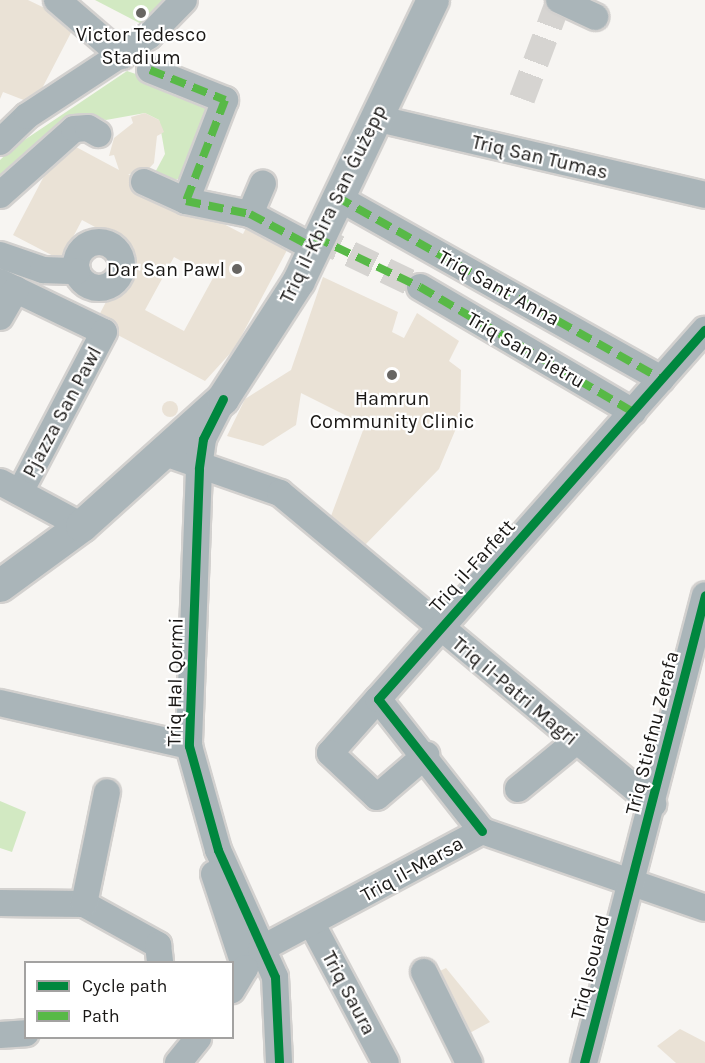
<!DOCTYPE html>
<html>
<head>
<meta charset="utf-8">
<style>
  body { margin:0 }
  #map { position:relative; width:705px; height:1063px; overflow:hidden; background:#f7f5f2; font-family:Karla,sans-serif }
  div>[style] { position:absolute }
  [style*='--x'] { left:calc(var(--x)*1px); top:calc(var(--y)*1px); width:calc(var(--w)*1px); rotate:calc(var(--a)*1deg) }
  .green>* { inset:0; background:#d2e9c2 }
  .building>* { inset:0; background:#eae2d6 }
  .round { border-radius:50% }
  .minor-tunnel>* { height:26px; margin-top:-13px; transform-origin:0; background:repeating-linear-gradient(90deg,#d6d4d1 0 26px,transparent 0 39px) }
  .roads { filter:drop-shadow(2px 0 #d3d1cf) drop-shadow(-2px 0 #d3d1cf) drop-shadow(0 2px #d3d1cf) drop-shadow(0 -2px #d3d1cf) }
  .minor>* { height:26px; margin:-13px; padding:0 13px; transform-origin:13px; border-radius:13px; background:#aab5b9 }
  .minor>.ring { margin:-13px; padding:0; box-sizing:content-box; background:none; border:26px solid #aab5b9; border-radius:50% }
  .major>* { height:32px; margin:-16px; padding:0 16px; transform-origin:16px; border-radius:16px; background:#aab5b9 }
  .quiet>* { height:8px; margin-top:-4px; transform-origin:0; background:repeating-linear-gradient(90deg,#58b947 0 15px,transparent 0 23px) }
  .cycleway>* { height:9px; margin:-4.5px; padding:0 4.5px; transform-origin:4.5px; border-radius:4.5px; background:#00873e }
  .dots>* { width:16px; height:16px; translate:-50% -50%; box-sizing:border-box; border:3px solid #fff; border-radius:50% }
  span { translate:-50% -50%; white-space:nowrap; text-align:center; line-height:1.15; -webkit-text-stroke:4.5px #fff; paint-order:stroke }
  .poi-label { font-size:20px; color:#191715 }
  .right { translate:-100% -50%; text-align:right }
  .street-label { font-size:20px; color:#191715 }
  .legend { position:absolute; left:24px; top:961px; width:210px; height:78px; box-sizing:border-box; background:#fff; border:2px solid #a3a2a1; margin:0; padding:8px 10px; list-style:none; font-size:18px; color:#191715 }
  .legend li { display:flex; align-items:center; gap:12px; height:30px }
  .legend b { width:30px; border:2px solid #a3a2a1 }
</style>
</head>
<body>
<div id="map">
  <div class="green">
    <div style="clip-path:polygon(95px 0,174px 0,147px 27px)"></div>
    <div style="clip-path:polygon(127px 71px,212px 100px,187px 173px,168px 185px,152px 178px,165px 154px,159px 120px,145px 113px,106px 120px,88px 116px,21px 158px,0 182px,0 160px,14px 147px)"></div>
    <div style="clip-path:polygon(0 801px,26px 812px,12px 852px,0 848px)"></div>
  </div>
  <div class="building">
    <div style="clip-path:polygon(0 0,28px 0,76px 23px,34px 104px,3px 92px,0 99px)"></div>
    <div style="clip-path:polygon(evenodd,145px 113px,159px 120px,164px 132px,157px 136px,154px 163px,145px 173px,128px 174px,243px 234px,252px 216px,294px 237px,235px 348px,205px 381px,95px 323px,134px 248px,82px 220px,61px 260px,13px 235px,63px 140px,119px 170px,114px 155px,109px 156px,114px 138px,133px 123px,131px 117px,145px 113px,174px 257px,213px 278px,184px 331px,145px 310px,174px 257px)"></div>
    <div style="clip-path:polygon(323px 277px,398px 312px,392px 332px,404px 338px,417px 313px,459px 341px,449px 361px,461px 370px,460px 419px,439px 469px,364px 546px,331px 516px,365px 425px,301px 393px,296px 425px,263px 446px,227px 436px,245px 399px,291px 370px)"></div>
    <div class="round" style="left:162px;top:401px;width:16px;height:16px"></div>
    <div style="clip-path:polygon(446px 968px,490px 1022px,466px 1035px,434px 974px)"></div>
    <div style="clip-path:polygon(680px 1029px,705px 1042px,705px 1063px,676px 1063px,657px 1046px)"></div>
  </div>
  <div class="minor-tunnel">
    <div style="--x:522;--y:99;--w:106;--a:-69.5"></div>
    <div style="--x:315;--y:237;--w:116;--a:25.5"></div>
  </div>
  <div class="roads">
    <div class="minor">
      <div style="--x:57;--y:0;--w:86;--a:40.7"></div>
      <div style="--x:559;--y:0;--w:40;--a:25"></div>
      <div style="--x:150;--y:70;--w:81;--a:21.8"></div>
      <div style="--x:225;--y:100;--w:108;--a:111.1"></div>
      <div style="--x:186;--y:201;--w:65;--a:11.5"></div>
      <div style="--x:250;--y:214;--w:70;--a:28"></div>
      <div style="--x:375;--y:118;--w:339;--a:13.1"></div>
      <div style="--x:0;--y:142;--w:37;--a:-44"></div>
      <div style="--x:27;--y:116;--w:146;--a:-33.3"></div>
      <div style="--x:149;--y:36;--w:50;--a:-45.8"></div>
      <div style="--x:144;--y:182;--w:46;--a:24.3"></div>
      <div style="--x:0;--y:195;--w:99;--a:-41.7"></div>
      <div style="--x:74;--y:129;--w:14;--a:-4"></div>
      <div style="--x:88;--y:128;--w:12;--a:31"></div>
      <div style="--x:337;--y:197;--w:372;--a:29.3"></div>
      <div style="--x:250;--y:214;--w:33;--a:-67"></div>
      <div class="ring" style="left:76px;top:242px;width:20px;height:20px"></div>
      <div style="--x:0;--y:255;--w:46;--a:19.2"></div>
      <div style="--x:43;--y:270;--w:34;--a:2"></div>
      <div style="--x:0;--y:282;--w:115;--a:25.7"></div>
      <div style="--x:104;--y:332;--w:181;--a:117.7"></div>
      <div style="--x:420;--y:287;--w:247;--a:30.4"></div>
      <div style="--x:0;--y:317;--w:32;--a:-60"></div>
      <div style="--x:219;--y:407;--w:36;--a:117"></div>
      <div style="--x:203;--y:439;--w:30;--a:98"></div>
      <div style="--x:199;--y:469;--w:277;--a:92.1"></div>
      <div style="--x:189;--y:746;--w:108;--a:74.4"></div>
      <div style="--x:218;--y:850;--w:139;--a:65.8"></div>
      <div style="--x:275;--y:977;--w:86;--a:87.3"></div>
      <div style="--x:165;--y:453;--w:122;--a:19.2"></div>
      <div style="--x:280;--y:493;--w:486;--a:39.8"></div>
      <div style="--x:0;--y:482;--w:93;--a:28.2"></div>
      <div style="--x:378;--y:699;--w:72;--a:131.6"></div>
      <div style="--x:330;--y:753;--w:64;--a:43.1"></div>
      <div style="--x:377;--y:797;--w:65;--a:-40.6"></div>
      <div style="--x:0;--y:703;--w:194;--a:12.8"></div>
      <div style="--x:518;--y:789;--w:74;--a:-39.5"></div>
      <div style="--x:482;--y:831;--w:168;--a:-128.2"></div>
      <div style="--x:378;--y:699;--w:493;--a:-48.5"></div>
      <div style="--x:214;--y:874;--w:99;--a:71.7"></div>
      <div style="--x:245;--y:968;--w:26;--a:121"></div>
      <div style="--x:0;--y:903;--w:84;--a:0.7"></div>
      <div style="--x:84;--y:904;--w:85;--a:29"></div>
      <div style="--x:158;--y:945;--w:17;--a:83"></div>
      <div style="--x:84;--y:904;--w:114;--a:-78.4"></div>
      <div style="--x:312;--y:924;--w:157;--a:62"></div>
      <div style="--x:261;--y:949;--w:251;--a:-28.1"></div>
      <div style="--x:482;--y:831;--w:236;--a:19"></div>
      <div style="--x:424;--y:972;--w:102;--a:63.7"></div>
      <div style="--x:0;--y:1035;--w:26;--a:-4"></div>
      <div style="--x:178;--y:1063;--w:32;--a:-51"></div>
      <div style="--x:584;--y:1063;--w:483;--a:-75.5"></div>
    </div>
    <div class="major">
      <div style="--x:0;--y:586;--w:102;--a:-36.2"></div>
      <div style="--x:82;--y:526;--w:190;--a:-42"></div>
      <div style="--x:223;--y:399;--w:140;--a:-57.2"></div>
      <div style="--x:299;--y:281;--w:311;--a:-64.5"></div>
    </div>
  </div>
  <div class="quiet">
    <div style="--x:150;--y:70;--w:81;--a:21.8"></div>
    <div style="--x:225;--y:100;--w:108;--a:111.1"></div>
    <div style="--x:186;--y:201;--w:65;--a:11.5"></div>
    <div style="--x:250;--y:214;--w:70;--a:28"></div>
    <div style="--x:337;--y:197;--w:372;--a:29.3"></div>
    <div style="--x:315;--y:237;--w:116;--a:25.5"></div>
    <div style="--x:420;--y:287;--w:247;--a:30.4"></div>
  </div>
  <div class="cycleway">
    <div style="--x:223;--y:399;--w:45;--a:116.6"></div>
    <div style="--x:203;--y:439;--w:30;--a:98"></div>
    <div style="--x:199;--y:469;--w:277;--a:92.1"></div>
    <div style="--x:189;--y:746;--w:108;--a:74.4"></div>
    <div style="--x:218;--y:850;--w:139;--a:65.8"></div>
    <div style="--x:275;--y:977;--w:86;--a:87.3"></div>
    <div style="--x:482;--y:831;--w:168;--a:-128.2"></div>
    <div style="--x:378;--y:699;--w:493;--a:-48.5"></div>
    <div style="--x:584;--y:1063;--w:483;--a:-75.5"></div>
  </div>
  <div class="dots">
    <div style="left:141px;top:13px;background:#676562"></div>
    <div style="left:237px;top:269px;background:#676562"></div>
    <div style="left:392px;top:375px;background:#676562"></div>
  </div>
  <div class="poi-label">
    <span style="left:141px;top:46px">Victor Tedesco<br>Stadium</span>
    <span class="right" style="left:225px;top:269px">Dar San Pawl</span>
    <span style="left:392px;top:410px">Ħamrun<br>Community Clinic</span>
  </div>
  <div class="street-label">
    <span style="left:540px;top:157px;rotate:13deg">Triq San Tumas</span>
    <span style="left:333px;top:204px;rotate:-64deg">Triq il-Kbira San Ġużepp</span>
    <span style="left:499px;top:288px;rotate:29deg">Triq Sant' Anna</span>
    <span style="left:526px;top:350px;rotate:30deg">Triq San Pietru</span>
    <span style="left:62px;top:412px;rotate:-62deg">Pjazza San Pawl</span>
    <span style="left:472px;top:566px;rotate:-48deg">Triq il-Farfett</span>
    <span style="left:175px;top:682px;rotate:-89deg">Triq Ħal Qormi</span>
    <span style="left:515px;top:691px;rotate:40deg">Triq il-Patri Magri</span>
    <span style="left:652px;top:733px;rotate:-76deg">Triq Stiefnu Zerafa</span>
    <span style="left:412px;top:869px;rotate:-29deg">Triq il-Marsa</span>
    <span style="left:590px;top:967px;rotate:-76deg">Triq Isouard</span>
    <span style="left:349px;top:993px;rotate:62deg">Triq Saura</span>
  </div>
  <ul class="legend">
  <li><b style="height:8px;background:#00873e"></b>Cycle path</li>
  <li><b style="height:8px;background:#58b947"></b>Path</li>
  </ul>
</div>
</body>
</html>
